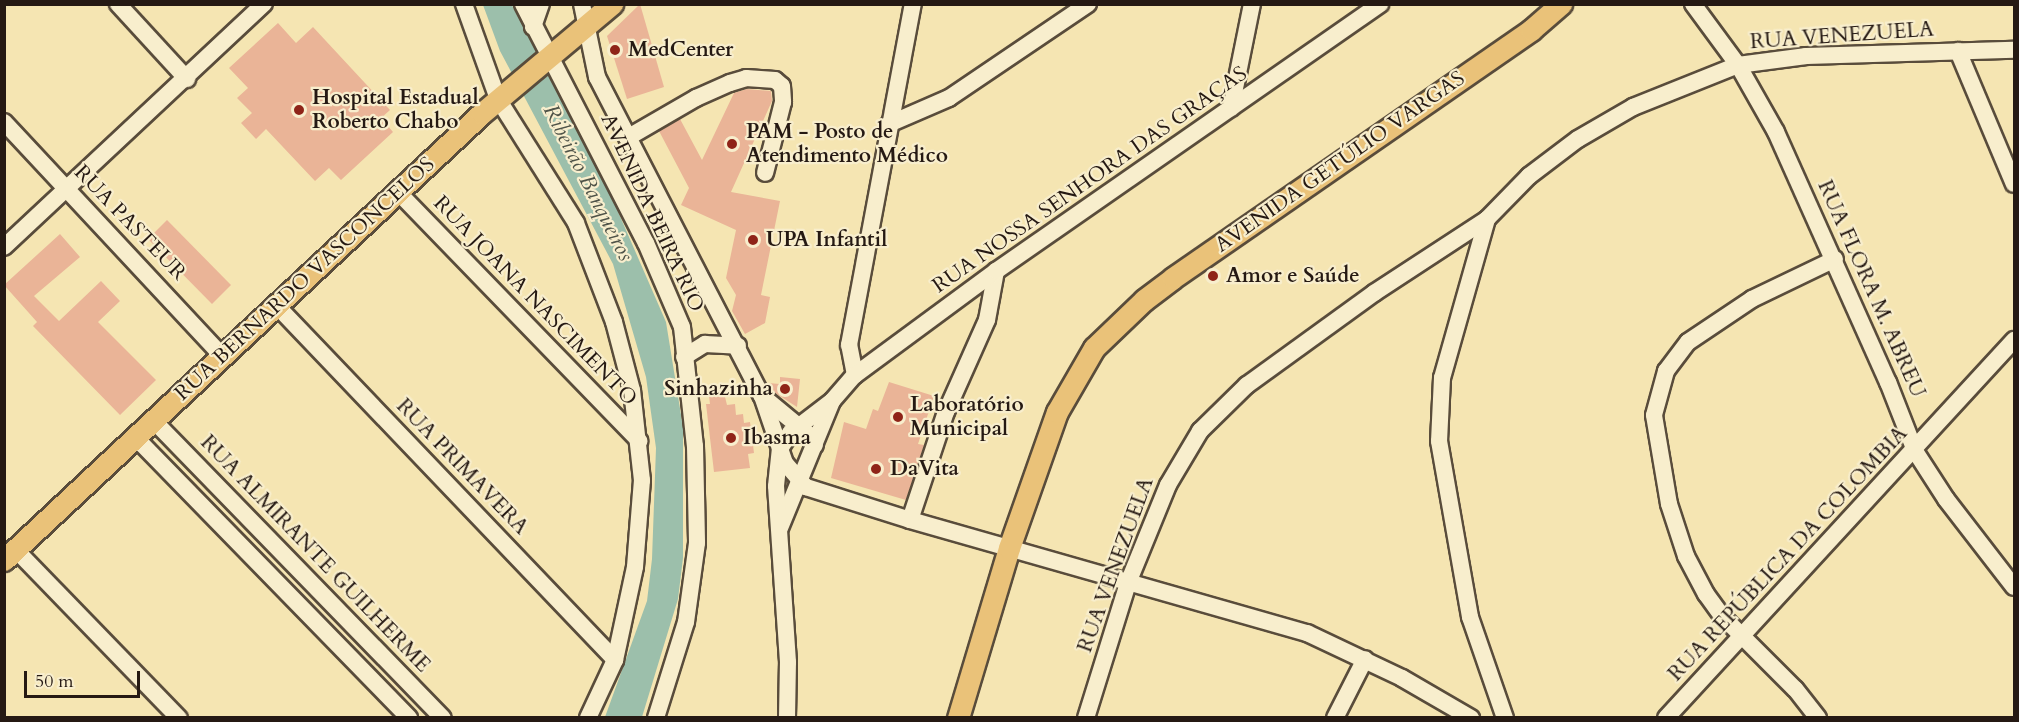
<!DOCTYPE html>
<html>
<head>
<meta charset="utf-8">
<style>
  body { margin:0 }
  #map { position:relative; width:2019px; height:722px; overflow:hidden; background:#f5e5b2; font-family:Cardo,serif }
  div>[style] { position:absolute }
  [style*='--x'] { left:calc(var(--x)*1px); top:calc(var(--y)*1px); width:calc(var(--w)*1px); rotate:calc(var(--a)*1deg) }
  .water>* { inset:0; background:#9cbfab }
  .building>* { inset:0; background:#eab497 }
  .roads { filter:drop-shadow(2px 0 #594c3b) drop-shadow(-2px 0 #594c3b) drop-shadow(0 2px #594c3b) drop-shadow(0 -2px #594c3b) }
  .minor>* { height:16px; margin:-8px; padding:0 8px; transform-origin:8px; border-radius:8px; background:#f8eecd }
  .major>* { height:21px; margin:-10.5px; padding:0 10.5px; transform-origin:10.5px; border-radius:10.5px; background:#eac279 }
  .dots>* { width:16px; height:16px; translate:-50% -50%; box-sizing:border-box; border:3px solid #f8eecd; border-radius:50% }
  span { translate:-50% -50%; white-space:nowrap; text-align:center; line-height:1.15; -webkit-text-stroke:4.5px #f8eecd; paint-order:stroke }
  .street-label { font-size:21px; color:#251913 }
  .poi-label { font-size:21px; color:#251913; font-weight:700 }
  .left { translate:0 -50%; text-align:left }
  .right { translate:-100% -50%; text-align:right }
  .water-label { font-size:22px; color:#4f5348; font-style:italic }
  .frame { position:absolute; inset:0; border:6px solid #251913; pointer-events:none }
  .scale { position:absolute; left:24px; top:671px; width:116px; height:27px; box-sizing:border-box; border:3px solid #251913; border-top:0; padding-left:8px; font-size:18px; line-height:21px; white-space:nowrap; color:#251913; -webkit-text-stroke:4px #f8eecd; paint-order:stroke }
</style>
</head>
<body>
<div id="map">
  <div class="water">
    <div style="clip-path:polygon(483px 5px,512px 5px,609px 191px,666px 322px,683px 427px,683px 558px,678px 599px,642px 717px,605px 717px,647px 601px,652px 559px,656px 448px,646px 377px,613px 264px,500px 51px)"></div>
  </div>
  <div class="building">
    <div style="clip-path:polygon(640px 4px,664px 87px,627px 99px,607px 36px)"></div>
    <div style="clip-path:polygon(278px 23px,296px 43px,313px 27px,390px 110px,381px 118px,393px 132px,341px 180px,329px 168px,315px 181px,266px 129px,256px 139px,241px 123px,252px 113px,237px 98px,248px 88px,229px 68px)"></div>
    <div style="clip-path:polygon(747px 89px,771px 91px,772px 101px,731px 192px,780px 201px,761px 295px,770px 297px,765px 323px,745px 334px,732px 311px,736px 295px,726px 278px,736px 230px,681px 205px,689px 188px,659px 131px,680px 119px,702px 160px,734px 93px)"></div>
    <div style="clip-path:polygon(167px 220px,231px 285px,212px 304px,148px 239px)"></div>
    <div style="clip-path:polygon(60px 234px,80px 257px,34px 296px,59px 321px,101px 281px,120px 301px,98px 322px,156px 380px,120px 415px,33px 326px,37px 322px,4px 285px)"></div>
    <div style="clip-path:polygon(780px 377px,800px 379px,797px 407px,772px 391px,768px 383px,780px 384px)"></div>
    <div style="clip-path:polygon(889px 382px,934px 396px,918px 444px,924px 445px,906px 500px,831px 478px,844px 422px,866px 429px,873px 409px,878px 411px)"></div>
    <div style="clip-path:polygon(722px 385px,727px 405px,735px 404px,736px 415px,743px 414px,744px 423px,750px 422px,754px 453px,748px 454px,750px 468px,714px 472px,706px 404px,710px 404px,708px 387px)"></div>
  </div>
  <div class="roads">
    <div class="minor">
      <div style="--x:118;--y:4;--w:102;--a:47.4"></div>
      <div style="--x:464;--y:4;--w:101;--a:70.3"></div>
      <div style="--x:498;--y:99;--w:146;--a:57.8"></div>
      <div style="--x:576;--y:223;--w:106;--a:69"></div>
      <div style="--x:614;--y:322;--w:70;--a:75.2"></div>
      <div style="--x:632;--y:390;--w:91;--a:83.7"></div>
      <div style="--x:642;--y:480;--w:87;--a:94.6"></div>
      <div style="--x:635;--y:567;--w:95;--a:102.1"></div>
      <div style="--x:615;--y:660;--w:64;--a:115"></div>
      <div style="--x:523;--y:4;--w:269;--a:62.8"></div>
      <div style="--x:646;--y:243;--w:91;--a:66.8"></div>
      <div style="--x:682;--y:327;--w:120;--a:83.8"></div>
      <div style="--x:695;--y:446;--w:97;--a:88.8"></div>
      <div style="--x:697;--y:543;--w:80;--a:97.9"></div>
      <div style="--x:686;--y:622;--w:101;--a:107.4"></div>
      <div style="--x:582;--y:4;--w:75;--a:78.4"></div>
      <div style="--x:597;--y:77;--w:359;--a:62.7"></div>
      <div style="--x:762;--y:396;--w:71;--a:71.1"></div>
      <div style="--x:785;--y:463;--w:32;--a:49"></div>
      <div style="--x:806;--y:487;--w:109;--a:17.6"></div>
      <div style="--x:910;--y:520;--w:413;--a:15.9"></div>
      <div style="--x:1307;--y:633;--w:105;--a:25.3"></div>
      <div style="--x:1402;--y:678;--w:80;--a:30.1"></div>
      <div style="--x:1693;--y:4;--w:76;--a:53.6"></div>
      <div style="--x:1738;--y:65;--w:77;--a:60.4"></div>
      <div style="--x:1776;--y:132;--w:274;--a:65.9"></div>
      <div style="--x:1888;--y:382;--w:74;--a:68.6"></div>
      <div style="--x:1915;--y:451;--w:57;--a:57.1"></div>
      <div style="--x:1946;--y:499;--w:111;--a:52.3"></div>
      <div style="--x:533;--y:27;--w:24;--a:-71"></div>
      <div style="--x:1958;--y:51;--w:144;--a:67.2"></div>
      <div style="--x:1231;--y:108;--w:106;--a:-78.6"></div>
      <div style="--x:4;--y:122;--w:320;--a:47"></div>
      <div style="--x:889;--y:124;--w:65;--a:-23.4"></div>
      <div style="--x:949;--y:98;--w:168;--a:-34.1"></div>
      <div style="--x:627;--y:138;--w:80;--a:-30.1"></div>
      <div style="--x:696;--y:98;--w:37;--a:-24"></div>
      <div style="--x:730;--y:83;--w:17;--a:-17"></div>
      <div style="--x:746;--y:78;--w:29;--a:4"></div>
      <div style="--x:775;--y:80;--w:9;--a:41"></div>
      <div style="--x:782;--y:86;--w:16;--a:86"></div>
      <div style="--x:783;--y:102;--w:73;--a:104.2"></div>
      <div style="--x:398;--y:192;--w:347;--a:45.9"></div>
      <div style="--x:1487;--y:219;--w:165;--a:105.8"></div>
      <div style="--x:1442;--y:378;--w:63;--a:92.7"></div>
      <div style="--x:1439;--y:441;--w:179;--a:80"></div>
      <div style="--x:1470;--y:617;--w:107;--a:70.9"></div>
      <div style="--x:4;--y:247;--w:356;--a:-43.1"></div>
      <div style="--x:276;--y:305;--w:491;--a:46.3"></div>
      <div style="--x:684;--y:357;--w:25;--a:-32"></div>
      <div style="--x:705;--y:344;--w:33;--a:3"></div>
      <div style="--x:855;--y:375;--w:31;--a:-101"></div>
      <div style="--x:849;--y:345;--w:347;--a:-79.4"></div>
      <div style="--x:762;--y:396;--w:60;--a:39.6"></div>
      <div style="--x:808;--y:434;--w:13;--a:58"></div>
      <div style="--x:154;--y:421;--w:414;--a:45.8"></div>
      <div style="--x:136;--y:438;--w:391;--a:45.7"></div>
      <div style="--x:910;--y:520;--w:114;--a:-71.6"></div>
      <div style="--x:946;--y:412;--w:101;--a:-66"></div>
      <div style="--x:987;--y:320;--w:50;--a:-79.6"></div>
      <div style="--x:780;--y:528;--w:137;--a:-67.7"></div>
      <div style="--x:16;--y:550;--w:234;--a:45.9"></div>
      <div style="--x:787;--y:718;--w:56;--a:-89"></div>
      <div style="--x:788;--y:662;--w:176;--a:-93.9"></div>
      <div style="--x:776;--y:486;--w:37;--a:-84"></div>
      <div style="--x:780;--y:449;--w:19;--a:-58"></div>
      <div style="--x:790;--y:433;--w:53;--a:-37.3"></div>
      <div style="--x:832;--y:401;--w:35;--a:-49"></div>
      <div style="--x:855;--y:375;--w:175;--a:-36.4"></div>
      <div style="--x:996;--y:271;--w:468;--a:-34.8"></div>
      <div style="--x:1086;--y:718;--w:141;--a:-72.7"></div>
      <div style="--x:1128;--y:583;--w:106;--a:-67.8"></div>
      <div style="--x:1168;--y:485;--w:63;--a:-59.3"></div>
      <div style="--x:1200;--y:431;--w:66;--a:-44.4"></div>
      <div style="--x:1247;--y:385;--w:157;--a:-35.9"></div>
      <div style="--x:1374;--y:293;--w:135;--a:-33.2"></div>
      <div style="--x:1487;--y:219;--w:60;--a:-45.7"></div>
      <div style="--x:1529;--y:176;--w:61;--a:-37.1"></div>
      <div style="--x:1578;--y:139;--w:64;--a:-30.2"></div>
      <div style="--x:1633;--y:107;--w:113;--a:-21.8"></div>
      <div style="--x:1738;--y:65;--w:69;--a:-7.5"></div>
      <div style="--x:1806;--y:56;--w:208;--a:-1.7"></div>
      <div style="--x:1335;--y:718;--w:66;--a:-63"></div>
      <div style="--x:1666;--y:718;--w:514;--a:-47.37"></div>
      <div style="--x:1818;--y:718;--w:37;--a:-128"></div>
      <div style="--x:1795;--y:689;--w:103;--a:-135"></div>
      <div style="--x:1722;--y:616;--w:27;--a:-126"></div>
      <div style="--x:1706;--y:594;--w:43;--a:-117.8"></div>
      <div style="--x:1686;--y:556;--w:55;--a:-108.1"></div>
      <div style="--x:1669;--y:504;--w:90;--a:-99.6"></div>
      <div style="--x:1654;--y:415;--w:46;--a:-74.7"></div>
      <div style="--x:1666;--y:371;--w:36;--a:-53"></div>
      <div style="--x:1688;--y:342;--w:77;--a:-33.9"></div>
      <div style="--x:1752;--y:299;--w:92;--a:-25.7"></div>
    </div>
    <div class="major">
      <div style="--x:4;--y:560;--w:654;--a:-43.08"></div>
      <div style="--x:482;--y:113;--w:170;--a:-40"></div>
      <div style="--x:958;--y:718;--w:177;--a:-73.3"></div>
      <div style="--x:1009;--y:548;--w:144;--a:-70.6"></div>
      <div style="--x:1057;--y:412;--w:74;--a:-60"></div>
      <div style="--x:1094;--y:348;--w:69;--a:-43.8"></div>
      <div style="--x:1144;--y:300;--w:36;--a:-37"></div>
      <div style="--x:1173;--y:278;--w:436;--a:-34.7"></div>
      <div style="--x:1531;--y:30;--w:40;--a:-41"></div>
    </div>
  </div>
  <div class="dots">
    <div style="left:615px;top:50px;background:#8f2418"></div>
    <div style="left:299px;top:110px;background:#8f2418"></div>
    <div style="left:732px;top:144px;background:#8f2418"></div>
    <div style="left:753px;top:240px;background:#8f2418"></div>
    <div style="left:1213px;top:276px;background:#8f2418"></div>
    <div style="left:785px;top:389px;background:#8f2418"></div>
    <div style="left:898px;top:417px;background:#8f2418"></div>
    <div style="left:731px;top:438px;background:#8f2418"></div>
    <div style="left:876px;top:469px;background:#8f2418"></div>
  </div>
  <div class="street-label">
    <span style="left:1842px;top:36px;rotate:-4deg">RUA VENEZUELA</span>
    <span style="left:1340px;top:162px;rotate:-35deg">AVENIDA GETÚLIO VARGAS</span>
    <span style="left:1090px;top:180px;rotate:-35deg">RUA NOSSA SENHORA DAS GRAÇAS</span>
    <span style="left:652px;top:213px;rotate:65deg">AVENIDA BEIRA RIO</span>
    <span style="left:130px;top:223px;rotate:46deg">RUA PASTEUR</span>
    <span style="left:305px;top:279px;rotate:-43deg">RUA BERNARDO VASCONCELOS</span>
    <span style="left:1871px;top:289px;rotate:66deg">RUA FLORA M. ABREU</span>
    <span style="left:535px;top:301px;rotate:46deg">RUA JOANA NASCIMENTO</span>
    <span style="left:462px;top:467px;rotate:46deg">RUA PRIMAVERA</span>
    <span style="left:315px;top:554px;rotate:46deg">RUA ALMIRANTE GUILHERME</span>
    <span style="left:1788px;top:554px;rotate:-47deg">RUA REPÚBLICA DA COLOMBIA</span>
    <span style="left:1116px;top:565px;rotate:-70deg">RUA VENEZUELA</span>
  </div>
  <div class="poi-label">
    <span class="left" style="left:628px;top:50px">MedCenter</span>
    <span class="left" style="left:312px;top:110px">Hospital Estadual<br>Roberto Chabo</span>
    <span class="left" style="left:746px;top:144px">PAM - Posto de<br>Atendimento Médico</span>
    <span class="left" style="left:766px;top:240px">UPA Infantil</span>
    <span class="left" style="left:1226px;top:276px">Amor e Saúde</span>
    <span class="right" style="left:773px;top:389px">Sinhazinha</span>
    <span class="left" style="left:910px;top:417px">Laboratório<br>Municipal</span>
    <span class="left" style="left:743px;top:438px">Ibasma</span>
    <span class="left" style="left:890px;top:469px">DaVita</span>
  </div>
  <div class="water-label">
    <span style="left:588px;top:183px;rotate:63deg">Ribeirão Banqueiros</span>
  </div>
  <div class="frame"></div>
  <div class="scale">50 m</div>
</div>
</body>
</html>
